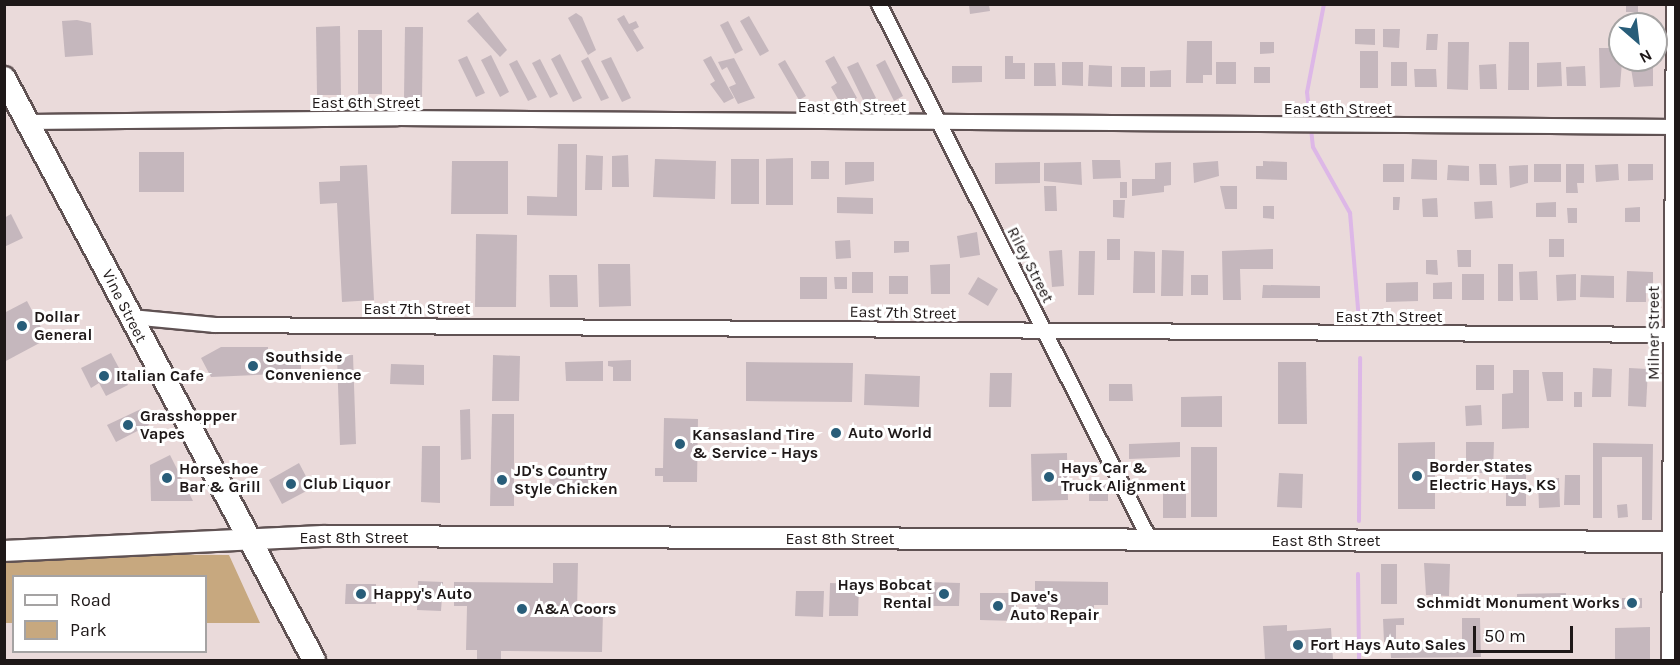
<!DOCTYPE html>
<html>
<head>
<meta charset="utf-8">
<style>
  body { margin:0 }
  #map { position:relative; width:1680px; height:665px; overflow:hidden; background:#eadada; font-family:Karla,sans-serif }
  div>[style] { position:absolute }
  [style*='--x'] { left:calc(var(--x)*1px); top:calc(var(--y)*1px); width:calc(var(--w)*1px); rotate:calc(var(--a)*1deg) }
  .green>* { inset:0; background:#c7a87f }
  .stream>* { height:4px; margin:-2px; padding:0 2px; transform-origin:2px; border-radius:2px; background:#ddb7e7 }
  .building>* { inset:0; background:#c5b7bd }
  .roads { filter:drop-shadow(2px 0 #605253) drop-shadow(-2px 0 #605253) drop-shadow(0 2px #605253) drop-shadow(0 -2px #605253) }
  .street>* { height:14px; margin:-7px; padding:0 7px; transform-origin:7px; border-radius:7px; background:#fff }
  .secondary>* { height:20px; margin:-10px; padding:0 10px; transform-origin:10px; border-radius:10px; background:#fff }
  .primary>* { height:22px; margin:-11px; padding:0 11px; transform-origin:11px; border-radius:11px; background:#fff }
  .dots>* { width:16px; height:16px; translate:-50% -50%; box-sizing:border-box; border:3px solid #fff; border-radius:50% }
  span { translate:-50% -50%; white-space:nowrap; text-align:center; line-height:1.15; -webkit-text-stroke:6px #fff; paint-order:stroke }
  .street-label { font-size:16px; color:#1e1818 }
  .poi-label { font-size:16px; color:#1e1818; font-weight:700 }
  .left { translate:0 -50%; text-align:left }
  .right { translate:-100% -50%; text-align:right }
  .frame { position:absolute; inset:0; border:6px solid #1e1818; pointer-events:none }
  .legend { position:absolute; left:12px; top:575px; width:195px; height:78px; box-sizing:border-box; background:#fff; border:2px solid #a5a3a3; margin:0; padding:8px 10px; list-style:none; font-size:18px; color:#1e1818 }
  .legend li { display:flex; align-items:center; gap:12px; height:30px }
  .legend b { width:30px; border:2px solid #a5a3a3 }
  .north { position:absolute; left:1608px; top:12px; width:60px; height:60px; box-sizing:border-box; background:#fff; border:2px solid #a5a3a3; border-radius:50%; rotate:152deg; font-size:16px; font-weight:700; line-height:24px; text-align:center; color:#1e1818 }
  .north::after { content:''; display:block; margin:auto; width:21px; height:27px; background:#285d79; clip-path:polygon(50% 0,100% 100%,50% 72%,0 100%) }
  .scale { position:absolute; left:1473px; top:626px; width:100px; height:27px; box-sizing:border-box; border:3px solid #1e1818; border-top:0; padding-left:8px; font-size:18px; line-height:21px; white-space:nowrap; color:#1e1818; -webkit-text-stroke:4px #fff; paint-order:stroke }
</style>
</head>
<body>
<div id="map">
  <div class="green">
    <div style="clip-path:polygon(5px 554px,229px 555px,260px 623px,206px 623px,206px 576px,14px 576px,13px 623px,5px 623px)"></div>
  </div>
  <div class="stream">
    <div style="--x:1324;--y:4;--w:90;--a:100.9"></div>
    <div style="--x:1307;--y:92;--w:55;--a:83.8"></div>
    <div style="--x:1313;--y:147;--w:76;--a:60.7"></div>
    <div style="--x:1350;--y:213;--w:107;--a:85.2"></div>
    <div style="--x:1359;--y:521;--w:163;--a:-89.6"></div>
    <div style="--x:1358;--y:574;--w:86;--a:89.3"></div>
  </div>
  <div class="building">
    <div style="clip-path:polygon(969px 5px,989px 5px,990px 11px,970px 14px)"></div>
    <div style="clip-path:polygon(1626px 5px,1638px 5px,1638px 12px,1626px 12px)"></div>
    <div style="clip-path:polygon(478px 12px,507px 50px,500px 57px,467px 21px)"></div>
    <div style="clip-path:polygon(576px 13px,582px 17px,596px 50px,588px 55px,568px 18px)"></div>
    <div style="clip-path:polygon(624px 15px,629px 24px,636px 21px,639px 27px,633px 30px,644px 48px,637px 52px,617px 19px)"></div>
    <div style="clip-path:polygon(749px 16px,769px 51px,760px 56px,740px 21px)"></div>
    <div style="clip-path:polygon(77px 20px,91px 23px,93px 55px,65px 57px,62px 21px)"></div>
    <div style="clip-path:polygon(728px 21px,743px 50px,735px 54px,720px 25px)"></div>
    <div style="clip-path:polygon(340px 26px,341px 95px,317px 95px,316px 27px)"></div>
    <div style="clip-path:polygon(405px 27px,423px 27px,422px 98px,404px 98px)"></div>
    <div style="clip-path:polygon(1355px 29px,1375px 29px,1375px 45px,1355px 44px)"></div>
    <div style="clip-path:polygon(1383px 29px,1400px 29px,1399px 48px,1383px 47px)"></div>
    <div style="clip-path:polygon(358px 30px,382px 30px,382px 94px,358px 94px)"></div>
    <div style="clip-path:polygon(1427px 34px,1438px 34px,1437px 50px,1426px 50px)"></div>
    <div style="clip-path:polygon(1187px 41px,1212px 41px,1212px 75px,1203px 75px,1203px 83px,1186px 83px)"></div>
    <div style="clip-path:polygon(1260px 42px,1274px 42px,1274px 53px,1260px 54px)"></div>
    <div style="clip-path:polygon(1448px 42px,1469px 42px,1468px 90px,1447px 89px)"></div>
    <div style="clip-path:polygon(1509px 42px,1529px 42px,1529px 90px,1508px 90px)"></div>
    <div style="clip-path:polygon(1599px 48px,1617px 48px,1617px 62px,1622px 62px,1620px 87px,1600px 88px)"></div>
    <div style="clip-path:polygon(1360px 51px,1378px 51px,1378px 88px,1360px 88px)"></div>
    <div style="clip-path:polygon(560px 54px,582px 98px,573px 102px,551px 59px)"></div>
    <div style="clip-path:polygon(491px 55px,509px 92px,500px 97px,481px 60px)"></div>
    <div style="clip-path:polygon(467px 56px,485px 93px,476px 97px,458px 60px)"></div>
    <div style="clip-path:polygon(711px 56px,734px 98px,724px 103px,710px 84px,715px 81px,703px 60px)"></div>
    <div style="clip-path:polygon(834px 56px,857px 98px,848px 103px,845px 98px,839px 101px,831px 87px,837px 83px,825px 61px)"></div>
    <div style="clip-path:polygon(1005px 56px,1013px 56px,1013px 63px,1025px 63px,1025px 79px,1005px 79px)"></div>
    <div style="clip-path:polygon(588px 57px,609px 98px,601px 101px,581px 61px)"></div>
    <div style="clip-path:polygon(611px 57px,631px 98px,622px 102px,601px 61px)"></div>
    <div style="clip-path:polygon(734px 58px,755px 98px,738px 104px,729px 87px,736px 84px,727px 67px,722px 70px,718px 62px)"></div>
    <div style="clip-path:polygon(540px 59px,558px 94px,550px 98px,532px 63px)"></div>
    <div style="clip-path:polygon(517px 60px,537px 97px,528px 101px,509px 64px)"></div>
    <div style="clip-path:polygon(785px 60px,806px 96px,799px 100px,778px 64px)"></div>
    <div style="clip-path:polygon(885px 60px,903px 96px,894px 101px,876px 65px)"></div>
    <div style="clip-path:polygon(1635px 60px,1653px 60px,1653px 86px,1634px 87px,1630px 62px)"></div>
    <div style="clip-path:polygon(858px 62px,876px 98px,865px 104px,847px 67px)"></div>
    <div style="clip-path:polygon(1062px 62px,1083px 62px,1083px 86px,1062px 85px)"></div>
    <div style="clip-path:polygon(1216px 62px,1236px 62px,1236px 84px,1216px 84px)"></div>
    <div style="clip-path:polygon(1391px 62px,1407px 62px,1407px 86px,1391px 86px)"></div>
    <div style="clip-path:polygon(1561px 62px,1562px 86px,1537px 87px,1537px 63px)"></div>
    <div style="clip-path:polygon(1034px 63px,1055px 63px,1056px 86px,1034px 86px)"></div>
    <div style="clip-path:polygon(1496px 64px,1497px 89px,1480px 89px,1479px 65px)"></div>
    <div style="clip-path:polygon(1089px 65px,1112px 66px,1112px 87px,1088px 86px)"></div>
    <div style="clip-path:polygon(952px 66px,982px 66px,982px 82px,952px 83px)"></div>
    <div style="clip-path:polygon(1585px 66px,1586px 86px,1567px 86px,1566px 67px)"></div>
    <div style="clip-path:polygon(1121px 67px,1145px 67px,1145px 87px,1121px 87px)"></div>
    <div style="clip-path:polygon(1254px 67px,1270px 67px,1270px 83px,1254px 83px)"></div>
    <div style="clip-path:polygon(1414px 69px,1436px 69px,1437px 87px,1415px 87px)"></div>
    <div style="clip-path:polygon(1171px 70px,1171px 87px,1150px 87px,1150px 71px)"></div>
    <div style="clip-path:polygon(558px 144px,577px 144px,577px 216px,527px 215px,527px 196px,557px 197px)"></div>
    <div style="clip-path:polygon(139px 152px,184px 152px,184px 192px,139px 192px)"></div>
    <div style="clip-path:polygon(586px 155px,603px 156px,602px 190px,585px 190px)"></div>
    <div style="clip-path:polygon(628px 155px,629px 187px,612px 187px,612px 156px)"></div>
    <div style="clip-path:polygon(793px 158px,793px 205px,766px 205px,766px 159px)"></div>
    <div style="clip-path:polygon(655px 159px,716px 161px,715px 199px,653px 197px)"></div>
    <div style="clip-path:polygon(731px 159px,759px 159px,759px 204px,731px 204px)"></div>
    <div style="clip-path:polygon(1412px 159px,1437px 160px,1437px 180px,1411px 179px)"></div>
    <div style="clip-path:polygon(1092px 160px,1120px 160px,1121px 178px,1093px 179px)"></div>
    <div style="clip-path:polygon(452px 161px,508px 161px,508px 214px,451px 214px)"></div>
    <div style="clip-path:polygon(811px 161px,829px 161px,829px 179px,811px 179px)"></div>
    <div style="clip-path:polygon(1218px 161px,1219px 176px,1194px 183px,1193px 163px)"></div>
    <div style="clip-path:polygon(1263px 161px,1287px 162px,1287px 180px,1256px 179px,1256px 166px,1263px 166px)"></div>
    <div style="clip-path:polygon(845px 162px,874px 162px,874px 181px,845px 185px)"></div>
    <div style="clip-path:polygon(1040px 162px,1040px 183px,995px 184px,995px 163px)"></div>
    <div style="clip-path:polygon(1081px 162px,1082px 185px,1044px 181px,1044px 163px)"></div>
    <div style="clip-path:polygon(1171px 162px,1171px 185px,1164px 186px,1164px 192px,1132px 196px,1132px 179px,1155px 179px,1155px 163px)"></div>
    <div style="clip-path:polygon(1383px 164px,1404px 164px,1404px 182px,1383px 182px)"></div>
    <div style="clip-path:polygon(1479px 164px,1496px 164px,1497px 185px,1480px 185px)"></div>
    <div style="clip-path:polygon(1534px 164px,1561px 164px,1561px 182px,1534px 182px)"></div>
    <div style="clip-path:polygon(1566px 164px,1584px 164px,1584px 183px,1577px 183px,1578px 193px,1566px 193px)"></div>
    <div style="clip-path:polygon(1618px 164px,1619px 180px,1596px 182px,1595px 165px)"></div>
    <div style="clip-path:polygon(1628px 164px,1653px 164px,1653px 180px,1628px 181px)"></div>
    <div style="clip-path:polygon(367px 165px,374px 300px,342px 302px,337px 203px,320px 204px,319px 182px,340px 181px,340px 166px)"></div>
    <div style="clip-path:polygon(1448px 165px,1469px 166px,1469px 181px,1447px 180px)"></div>
    <div style="clip-path:polygon(1528px 165px,1528px 183px,1510px 188px,1509px 166px)"></div>
    <div style="clip-path:polygon(1120px 182px,1127px 182px,1127px 198px,1120px 198px)"></div>
    <div style="clip-path:polygon(1044px 186px,1056px 186px,1057px 211px,1045px 211px)"></div>
    <div style="clip-path:polygon(1220px 186px,1237px 186px,1237px 209px,1225px 209px)"></div>
    <div style="clip-path:polygon(837px 197px,873px 198px,873px 214px,837px 213px)"></div>
    <div style="clip-path:polygon(1393px 197px,1400px 197px,1399px 210px,1393px 210px)"></div>
    <div style="clip-path:polygon(1437px 198px,1438px 217px,1423px 217px,1422px 199px)"></div>
    <div style="clip-path:polygon(1113px 200px,1125px 200px,1124px 218px,1113px 217px)"></div>
    <div style="clip-path:polygon(1492px 201px,1493px 218px,1475px 219px,1474px 202px)"></div>
    <div style="clip-path:polygon(1556px 202px,1556px 217px,1536px 217px,1536px 203px)"></div>
    <div style="clip-path:polygon(1263px 206px,1274px 206px,1274px 219px,1263px 218px)"></div>
    <div style="clip-path:polygon(1640px 207px,1640px 222px,1625px 222px,1625px 208px)"></div>
    <div style="clip-path:polygon(1567px 208px,1577px 208px,1577px 223px,1568px 223px)"></div>
    <div style="clip-path:polygon(11px 214px,23px 238px,4px 247px,4px 218px)"></div>
    <div style="clip-path:polygon(977px 232px,980px 255px,960px 258px,957px 236px)"></div>
    <div style="clip-path:polygon(476px 234px,517px 235px,516px 307px,475px 307px)"></div>
    <div style="clip-path:polygon(1107px 239px,1120px 239px,1120px 260px,1107px 260px)"></div>
    <div style="clip-path:polygon(1549px 239px,1564px 239px,1564px 257px,1549px 257px)"></div>
    <div style="clip-path:polygon(850px 240px,851px 258px,836px 259px,835px 241px)"></div>
    <div style="clip-path:polygon(894px 241px,909px 241px,909px 252px,894px 253px)"></div>
    <div style="clip-path:polygon(1273px 249px,1273px 269px,1240px 269px,1241px 300px,1223px 300px,1222px 251px)"></div>
    <div style="clip-path:polygon(1062px 250px,1064px 286px,1052px 287px,1049px 251px)"></div>
    <div style="clip-path:polygon(1162px 250px,1184px 251px,1183px 296px,1161px 296px)"></div>
    <div style="clip-path:polygon(1457px 250px,1471px 250px,1471px 267px,1458px 267px)"></div>
    <div style="clip-path:polygon(1079px 251px,1095px 251px,1094px 295px,1078px 295px)"></div>
    <div style="clip-path:polygon(1134px 251px,1155px 252px,1155px 293px,1133px 293px)"></div>
    <div style="clip-path:polygon(1426px 260px,1437px 260px,1438px 275px,1426px 274px)"></div>
    <div style="clip-path:polygon(598px 264px,630px 264px,631px 306px,599px 307px)"></div>
    <div style="clip-path:polygon(950px 264px,950px 294px,931px 294px,930px 265px)"></div>
    <div style="clip-path:polygon(1498px 264px,1513px 264px,1513px 301px,1498px 301px)"></div>
    <div style="clip-path:polygon(1537px 271px,1538px 300px,1520px 300px,1519px 272px)"></div>
    <div style="clip-path:polygon(1627px 271px,1653px 272px,1653px 289px,1646px 289px,1646px 302px,1626px 302px)"></div>
    <div style="clip-path:polygon(852px 272px,873px 272px,873px 293px,852px 293px)"></div>
    <div style="clip-path:polygon(1462px 274px,1484px 274px,1484px 300px,1462px 300px)"></div>
    <div style="clip-path:polygon(1576px 274px,1576px 300px,1557px 301px,1556px 275px)"></div>
    <div style="clip-path:polygon(549px 275px,577px 275px,578px 307px,550px 307px)"></div>
    <div style="clip-path:polygon(1191px 275px,1208px 275px,1208px 295px,1191px 295px)"></div>
    <div style="clip-path:polygon(1581px 275px,1614px 276px,1614px 298px,1580px 297px)"></div>
    <div style="clip-path:polygon(889px 276px,908px 276px,908px 294px,889px 294px)"></div>
    <div style="clip-path:polygon(800px 277px,827px 277px,827px 299px,800px 299px)"></div>
    <div style="clip-path:polygon(834px 277px,847px 277px,847px 289px,835px 289px)"></div>
    <div style="clip-path:polygon(978px 277px,998px 289px,988px 306px,968px 294px)"></div>
    <div style="clip-path:polygon(1418px 282px,1418px 301px,1386px 302px,1386px 283px)"></div>
    <div style="clip-path:polygon(1452px 282px,1452px 299px,1433px 299px,1433px 283px)"></div>
    <div style="clip-path:polygon(1263px 285px,1320px 286px,1320px 298px,1262px 298px)"></div>
    <div style="clip-path:polygon(27px 301px,47px 339px,4px 362px,4px 313px)"></div>
    <div style="clip-path:polygon(221px 347px,268px 347px,268px 360px,301px 360px,301px 373px,211px 377px,201px 358px)"></div>
    <div style="clip-path:polygon(111px 353px,128px 385px,106px 396px,99px 383px,91px 388px,81px 368px)"></div>
    <div style="clip-path:polygon(353px 355px,356px 444px,340px 445px,337px 356px)"></div>
    <div style="clip-path:polygon(493px 355px,520px 356px,519px 401px,492px 401px)"></div>
    <div style="clip-path:polygon(631px 360px,631px 381px,613px 381px,613px 367px,608px 366px,608px 361px)"></div>
    <div style="clip-path:polygon(603px 361px,603px 381px,566px 381px,565px 362px)"></div>
    <div style="clip-path:polygon(746px 362px,853px 363px,852px 402px,746px 401px)"></div>
    <div style="clip-path:polygon(1278px 362px,1306px 362px,1307px 424px,1278px 424px)"></div>
    <div style="clip-path:polygon(391px 364px,424px 365px,424px 385px,390px 384px)"></div>
    <div style="clip-path:polygon(1476px 365px,1494px 365px,1494px 390px,1476px 390px)"></div>
    <div style="clip-path:polygon(1593px 368px,1612px 369px,1611px 397px,1592px 397px)"></div>
    <div style="clip-path:polygon(1629px 368px,1648px 369px,1646px 407px,1628px 406px)"></div>
    <div style="clip-path:polygon(1513px 370px,1529px 370px,1529px 428px,1502px 429px,1502px 394px,1513px 393px)"></div>
    <div style="clip-path:polygon(1542px 372px,1563px 372px,1563px 401px,1547px 401px)"></div>
    <div style="clip-path:polygon(990px 373px,1012px 373px,1011px 407px,989px 407px)"></div>
    <div style="clip-path:polygon(865px 374px,920px 376px,919px 407px,864px 405px)"></div>
    <div style="clip-path:polygon(1109px 384px,1132px 384px,1133px 401px,1109px 401px)"></div>
    <div style="clip-path:polygon(1574px 392px,1582px 392px,1582px 407px,1574px 407px)"></div>
    <div style="clip-path:polygon(1222px 396px,1222px 427px,1181px 427px,1181px 397px)"></div>
    <div style="clip-path:polygon(1481px 405px,1482px 425px,1466px 426px,1465px 406px)"></div>
    <div style="clip-path:polygon(141px 409px,149px 425px,116px 442px,107px 425px)"></div>
    <div style="clip-path:polygon(470px 409px,471px 459px,461px 460px,460px 410px)"></div>
    <div style="clip-path:polygon(492px 414px,514px 414px,514px 506px,490px 506px)"></div>
    <div style="clip-path:polygon(664px 418px,698px 419px,697px 482px,663px 482px,663px 476px,655px 476px,655px 468px,663px 468px)"></div>
    <div style="clip-path:polygon(1180px 442px,1180px 457px,1129px 459px,1129px 444px)"></div>
    <div style="clip-path:polygon(1435px 442px,1435px 509px,1398px 509px,1398px 443px)"></div>
    <div style="clip-path:polygon(1466px 442px,1494px 442px,1493px 473px,1466px 473px)"></div>
    <div style="clip-path:polygon(1593px 443px,1653px 444px,1652px 520px,1642px 520px,1642px 457px,1602px 457px,1602px 518px,1593px 518px)"></div>
    <div style="clip-path:polygon(422px 446px,440px 446px,440px 503px,421px 502px)"></div>
    <div style="clip-path:polygon(1191px 447px,1217px 447px,1217px 517px,1191px 517px)"></div>
    <div style="clip-path:polygon(1067px 453px,1068px 500px,1032px 501px,1031px 454px)"></div>
    <div style="clip-path:polygon(170px 455px,193px 501px,151px 501px,150px 465px)"></div>
    <div style="clip-path:polygon(299px 463px,312px 488px,282px 504px,269px 480px)"></div>
    <div style="clip-path:polygon(550px 469px,572px 470px,571px 477px,598px 477px,598px 490px,549px 489px)"></div>
    <div style="clip-path:polygon(1506px 470px,1526px 470px,1526px 506px,1506px 506px)"></div>
    <div style="clip-path:polygon(1279px 473px,1303px 474px,1302px 508px,1277px 507px)"></div>
    <div style="clip-path:polygon(1565px 475px,1580px 475px,1580px 505px,1564px 505px)"></div>
    <div style="clip-path:polygon(1559px 478px,1560px 507px,1539px 508px,1538px 479px)"></div>
    <div style="clip-path:polygon(1089px 481px,1108px 481px,1108px 501px,1089px 501px)"></div>
    <div style="clip-path:polygon(1163px 484px,1179px 484px,1179px 492px,1186px 492px,1186px 518px,1163px 518px)"></div>
    <div style="clip-path:polygon(1627px 504px,1628px 517px,1618px 518px,1617px 505px)"></div>
    <div style="clip-path:polygon(553px 563px,578px 563px,577px 612px,603px 612px,602px 652px,501px 651px,501px 660px,477px 660px,477px 650px,466px 650px,467px 606px,454px 606px,454px 582px,553px 583px)"></div>
    <div style="clip-path:polygon(1424px 563px,1450px 564px,1449px 596px,1426px 595px)"></div>
    <div style="clip-path:polygon(1381px 564px,1397px 564px,1397px 604px,1381px 604px)"></div>
    <div style="clip-path:polygon(418px 581px,443px 582px,441px 611px,417px 610px)"></div>
    <div style="clip-path:polygon(1035px 581px,1108px 582px,1108px 605px,1094px 605px,1094px 615px,1035px 615px)"></div>
    <div style="clip-path:polygon(928px 582px,960px 583px,959px 606px,928px 606px)"></div>
    <div style="clip-path:polygon(830px 583px,859px 584px,858px 616px,829px 616px)"></div>
    <div style="clip-path:polygon(346px 584px,376px 584px,376px 604px,345px 604px)"></div>
    <div style="clip-path:polygon(796px 591px,824px 591px,823px 617px,795px 616px)"></div>
    <div style="clip-path:polygon(980px 593px,1017px 593px,1016px 621px,980px 620px)"></div>
    <div style="clip-path:polygon(1566px 593px,1566px 608px,1517px 609px,1517px 594px)"></div>
    <div style="clip-path:polygon(1622px 598px,1642px 598px,1642px 608px,1622px 609px)"></div>
    <div style="clip-path:polygon(1404px 618px,1404px 625px,1396px 625px,1396px 644px,1462px 643px,1462px 618px,1480px 618px,1481px 657px,1391px 658px,1390px 642px,1384px 642px,1383px 619px)"></div>
    <div style="clip-path:polygon(1287px 625px,1287px 631px,1331px 628px,1333px 659px,1265px 660px,1263px 626px)"></div>
    <div style="clip-path:polygon(1650px 627px,1650px 660px,1615px 660px,1615px 628px)"></div>
  </div>
  <div class="roads">
    <div class="street">
      <div style="--x:879;--y:4;--w:601;--a:63.18"></div>
      <div style="--x:28;--y:122;--w:370;--a:-0.6"></div>
      <div style="--x:398;--y:118;--w:1278;--a:0.4"></div>
      <div style="--x:130;--y:317;--w:84;--a:5.4"></div>
      <div style="--x:214;--y:325;--w:1462;--a:0.39"></div>
      <div style="--x:1669;--y:660;--w:656;--a:-89.56"></div>
    </div>
    <div class="secondary">
      <div style="--x:4;--y:551;--w:319;--a:-2.7"></div>
      <div style="--x:323;--y:536;--w:1353;--a:0.25"></div>
    </div>
    <div class="primary">
      <div style="--x:4;--y:78;--w:659;--a:61.96"></div>
    </div>
  </div>
  <div class="dots">
    <div style="left:22px;top:326px;background:#285d79"></div>
    <div style="left:253px;top:366px;background:#285d79"></div>
    <div style="left:104px;top:376px;background:#285d79"></div>
    <div style="left:128px;top:425px;background:#285d79"></div>
    <div style="left:836px;top:433px;background:#285d79"></div>
    <div style="left:680px;top:444px;background:#285d79"></div>
    <div style="left:1417px;top:476px;background:#285d79"></div>
    <div style="left:1049px;top:477px;background:#285d79"></div>
    <div style="left:167px;top:478px;background:#285d79"></div>
    <div style="left:502px;top:480px;background:#285d79"></div>
    <div style="left:291px;top:484px;background:#285d79"></div>
    <div style="left:361px;top:594px;background:#285d79"></div>
    <div style="left:944px;top:594px;background:#285d79"></div>
    <div style="left:1632px;top:603px;background:#285d79"></div>
    <div style="left:998px;top:606px;background:#285d79"></div>
    <div style="left:522px;top:609px;background:#285d79"></div>
    <div style="left:1298px;top:645px;background:#285d79"></div>
  </div>
  <div class="street-label">
    <span style="left:366px;top:103px">East 6th Street</span>
    <span style="left:852px;top:107px">East 6th Street</span>
    <span style="left:1338px;top:109px">East 6th Street</span>
    <span style="left:1030px;top:265px;rotate:63deg">Riley Street</span>
    <span style="left:124px;top:306px;rotate:63deg">Vine Street</span>
    <span style="left:417px;top:309px">East 7th Street</span>
    <span style="left:903px;top:313px;rotate:1deg">East 7th Street</span>
    <span style="left:1389px;top:317px">East 7th Street</span>
    <span style="left:1654px;top:333px;rotate:-90deg">Milner Street</span>
    <span style="left:354px;top:538px">East 8th Street</span>
    <span style="left:840px;top:539px">East 8th Street</span>
    <span style="left:1326px;top:541px">East 8th Street</span>
  </div>
  <div class="poi-label">
    <span class="left" style="left:34px;top:326px">Dollar<br>General</span>
    <span class="left" style="left:265px;top:366px">Southside<br>Convenience</span>
    <span class="left" style="left:116px;top:376px">Italian Cafe</span>
    <span class="left" style="left:140px;top:425px">Grasshopper<br>Vapes</span>
    <span class="left" style="left:848px;top:433px">Auto World</span>
    <span class="left" style="left:692px;top:444px">Kansasland Tire<br>&amp; Service - Hays</span>
    <span class="left" style="left:1429px;top:476px">Border States<br>Electric Hays, KS</span>
    <span class="left" style="left:1061px;top:477px">Hays Car &amp;<br>Truck Alignment</span>
    <span class="left" style="left:179px;top:478px">Horseshoe<br>Bar &amp; Grill</span>
    <span class="left" style="left:514px;top:480px">JD's Country<br>Style Chicken</span>
    <span class="left" style="left:303px;top:484px">Club Liquor</span>
    <span class="right" style="left:932px;top:594px">Hays Bobcat<br>Rental</span>
    <span class="left" style="left:373px;top:594px">Happy's Auto</span>
    <span class="left" style="left:1010px;top:606px">Dave's<br>Auto Repair</span>
    <span class="right" style="left:1620px;top:603px">Schmidt Monument Works</span>
    <span class="left" style="left:534px;top:609px">A&amp;A Coors</span>
    <span class="left" style="left:1310px;top:645px">Fort Hays Auto Sales</span>
  </div>
  <div class="frame"></div>
  <ul class="legend">
  <li><b style="height:8px;background:#fff"></b>Road</li>
  <li><b style="height:16px;background:#c7a87f"></b>Park</li>
  </ul>
  <div class="north">N</div>
  <div class="scale">50 m</div>
</div>
</body>
</html>
